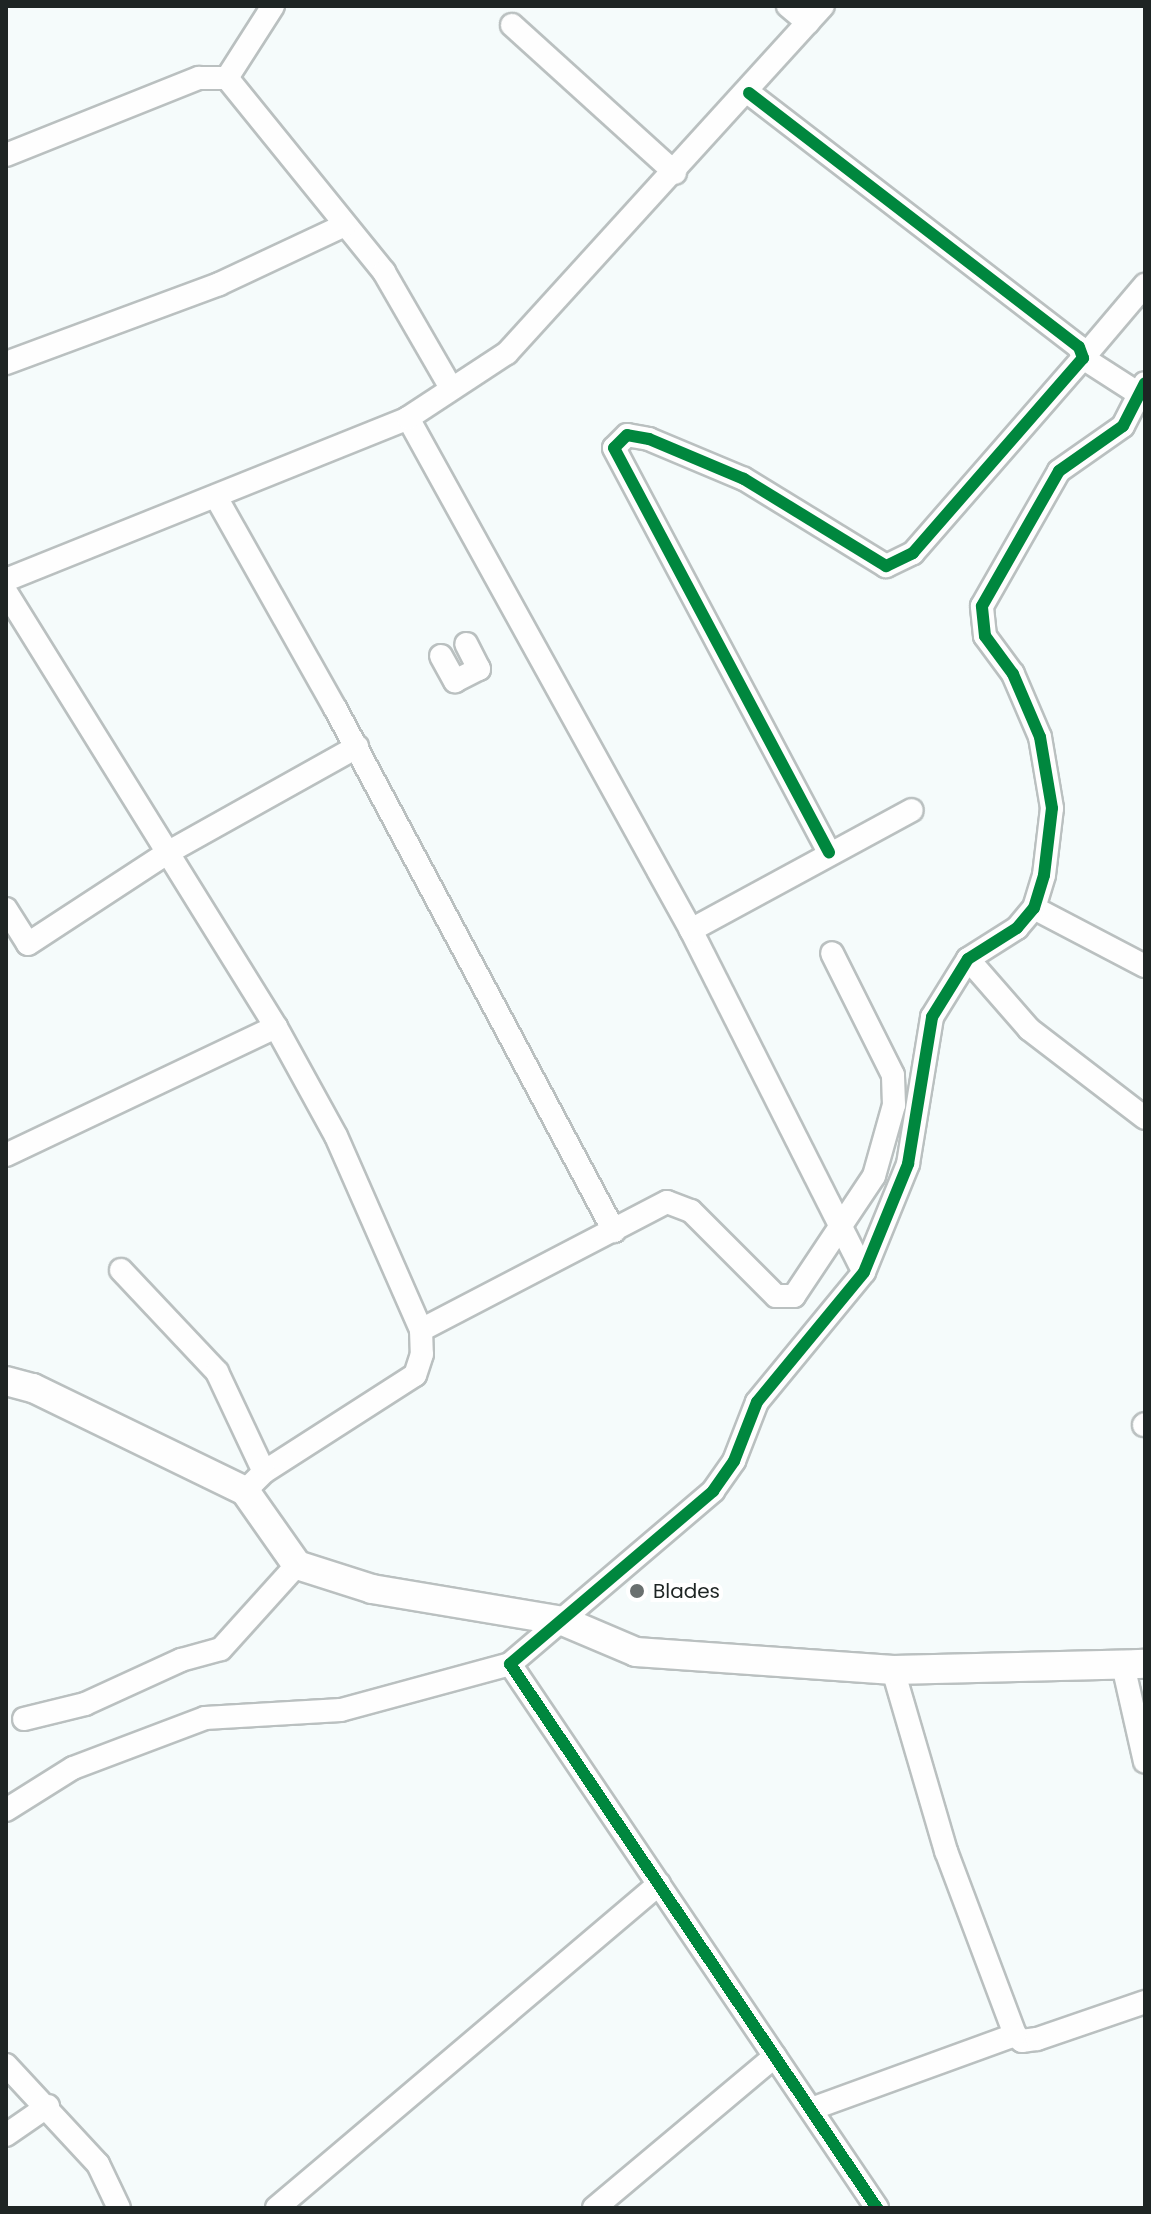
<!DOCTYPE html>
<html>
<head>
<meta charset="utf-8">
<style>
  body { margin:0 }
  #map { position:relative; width:1151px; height:2214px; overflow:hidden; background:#f5fbfb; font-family:Poppins,sans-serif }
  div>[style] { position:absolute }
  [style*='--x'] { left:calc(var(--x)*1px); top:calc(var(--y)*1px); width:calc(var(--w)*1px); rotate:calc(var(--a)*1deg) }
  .roads { filter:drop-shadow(2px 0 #bac0c0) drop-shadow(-2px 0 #bac0c0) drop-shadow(0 2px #bac0c0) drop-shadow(0 -2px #bac0c0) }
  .minor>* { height:22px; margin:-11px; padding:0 11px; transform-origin:11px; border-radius:11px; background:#fefefe }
  .tertiary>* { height:28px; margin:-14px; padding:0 14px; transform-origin:14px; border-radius:14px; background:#fefefe }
  .cycleway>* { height:12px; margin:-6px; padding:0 6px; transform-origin:6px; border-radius:6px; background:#00873e }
  .dots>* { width:22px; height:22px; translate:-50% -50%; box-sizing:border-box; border:4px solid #fff; border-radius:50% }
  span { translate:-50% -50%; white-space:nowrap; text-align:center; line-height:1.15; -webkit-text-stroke:8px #fff; paint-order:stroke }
  .poi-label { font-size:20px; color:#1e2524 }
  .left { translate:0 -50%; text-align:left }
  .frame { position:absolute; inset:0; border:8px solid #1e2524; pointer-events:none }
</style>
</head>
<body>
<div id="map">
  <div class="roads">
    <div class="minor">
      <div style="--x:273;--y:6;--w:85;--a:122.6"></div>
      <div style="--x:227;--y:78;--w:250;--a:51"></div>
      <div style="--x:384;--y:272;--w:134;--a:60"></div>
      <div style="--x:788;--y:6;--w:26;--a:40"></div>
      <div style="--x:512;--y:25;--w:220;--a:42.2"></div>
      <div style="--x:749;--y:93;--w:416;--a:37.6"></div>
      <div style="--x:1079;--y:347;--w:12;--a:70"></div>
      <div style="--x:1083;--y:358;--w:259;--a:131.1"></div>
      <div style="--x:913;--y:553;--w:30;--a:154"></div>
      <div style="--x:886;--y:566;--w:167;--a:-148.5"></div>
      <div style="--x:744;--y:479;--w:103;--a:-157.2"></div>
      <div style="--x:649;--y:439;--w:22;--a:-170"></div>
      <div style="--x:627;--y:435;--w:18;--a:135"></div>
      <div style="--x:614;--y:448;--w:458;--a:62"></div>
      <div style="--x:6;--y:155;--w:208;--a:-21.8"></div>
      <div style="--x:199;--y:78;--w:28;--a:0"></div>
      <div style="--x:6;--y:363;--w:227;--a:-20.3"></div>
      <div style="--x:219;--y:284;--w:139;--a:-25.1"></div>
      <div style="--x:1139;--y:394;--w:67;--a:-147.3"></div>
      <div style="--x:1083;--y:358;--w:96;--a:-49.7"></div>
      <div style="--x:408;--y:418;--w:585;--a:61.07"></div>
      <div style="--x:691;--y:930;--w:383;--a:63.2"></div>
      <div style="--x:216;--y:497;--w:242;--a:60.6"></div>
      <div style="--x:335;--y:708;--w:593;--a:61.92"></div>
      <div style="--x:6;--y:580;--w:433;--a:-21.9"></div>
      <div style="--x:408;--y:418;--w:118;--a:-33.3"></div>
      <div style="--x:507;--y:353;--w:469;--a:-47.7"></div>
      <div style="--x:6;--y:592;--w:512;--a:58.17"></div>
      <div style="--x:276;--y:1027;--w:124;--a:61.2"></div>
      <div style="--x:336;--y:1136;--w:212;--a:66.3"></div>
      <div style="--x:421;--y:1330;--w:24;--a:88"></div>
      <div style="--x:422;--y:1354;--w:22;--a:108"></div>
      <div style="--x:415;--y:1375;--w:179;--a:147.3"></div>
      <div style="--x:264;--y:1472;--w:27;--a:135"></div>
      <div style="--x:441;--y:656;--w:29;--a:61"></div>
      <div style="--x:455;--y:681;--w:27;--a:-27"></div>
      <div style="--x:479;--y:669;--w:28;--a:-117"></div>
      <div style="--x:1034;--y:908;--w:125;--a:27.6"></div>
      <div style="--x:6;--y:909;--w:41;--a:57.8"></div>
      <div style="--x:28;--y:944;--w:166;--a:-33.2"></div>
      <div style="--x:167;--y:853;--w:218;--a:-29.2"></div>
      <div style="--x:691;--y:930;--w:251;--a:-28.5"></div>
      <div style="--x:968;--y:959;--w:93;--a:48.9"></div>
      <div style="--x:1029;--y:1029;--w:146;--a:37.5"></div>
      <div style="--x:6;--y:1155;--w:299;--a:-25.4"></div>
      <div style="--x:121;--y:1270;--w:140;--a:46.7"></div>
      <div style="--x:217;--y:1372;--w:110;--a:64.8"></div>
      <div style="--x:421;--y:1330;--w:277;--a:-27.5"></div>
      <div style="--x:667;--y:1202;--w:26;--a:21"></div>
      <div style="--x:691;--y:1211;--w:120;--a:45"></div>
      <div style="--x:776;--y:1296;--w:18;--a:0"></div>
      <div style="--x:794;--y:1296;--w:144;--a:-56.3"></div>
      <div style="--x:874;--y:1176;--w:74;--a:-74.3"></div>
      <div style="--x:894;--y:1105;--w:30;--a:-92"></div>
      <div style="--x:893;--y:1075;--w:136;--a:-116.6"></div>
      <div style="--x:1144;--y:1425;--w:1;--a:-45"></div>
      <div style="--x:1123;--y:1665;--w:99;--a:77.2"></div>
      <div style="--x:893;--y:1670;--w:189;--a:73.7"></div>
      <div style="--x:946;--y:1851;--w:197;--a:69.4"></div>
      <div style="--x:1015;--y:2035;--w:9;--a:41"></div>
      <div style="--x:1022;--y:2041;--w:15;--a:-8"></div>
      <div style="--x:1037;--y:2039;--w:114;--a:-18.9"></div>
      <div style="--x:24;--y:1719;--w:63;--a:-13.8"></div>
      <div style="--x:85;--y:1704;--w:106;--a:-24.6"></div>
      <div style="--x:181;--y:1660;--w:41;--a:-15.4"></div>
      <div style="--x:221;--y:1649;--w:113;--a:-47.9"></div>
      <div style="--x:6;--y:1810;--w:79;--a:-32.1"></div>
      <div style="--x:73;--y:1768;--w:141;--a:-20.7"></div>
      <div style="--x:205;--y:1718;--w:136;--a:-3.4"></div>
      <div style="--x:341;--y:1710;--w:175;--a:-15.2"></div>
      <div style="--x:6;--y:2065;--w:135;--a:47.1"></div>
      <div style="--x:98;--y:2164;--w:49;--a:64.5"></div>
      <div style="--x:814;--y:2108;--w:214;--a:-20"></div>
      <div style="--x:6;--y:2135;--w:51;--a:-34.6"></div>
      <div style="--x:277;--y:2208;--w:501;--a:-40.3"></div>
      <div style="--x:594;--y:2208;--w:236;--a:-40"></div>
      <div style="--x:877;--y:2208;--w:656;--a:-124"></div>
      <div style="--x:510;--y:1664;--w:267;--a:-40.4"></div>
      <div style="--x:713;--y:1491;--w:37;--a:-55"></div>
      <div style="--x:734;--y:1461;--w:63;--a:-68.7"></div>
      <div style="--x:757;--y:1402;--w:168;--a:-50.5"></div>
      <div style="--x:864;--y:1272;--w:117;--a:-67.8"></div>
      <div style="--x:908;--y:1164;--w:149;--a:-80.7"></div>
      <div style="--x:932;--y:1017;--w:68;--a:-58.2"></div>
      <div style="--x:968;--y:959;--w:58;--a:-32.3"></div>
      <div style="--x:1017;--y:928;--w:26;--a:-50"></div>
      <div style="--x:1034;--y:908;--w:34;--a:-73"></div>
      <div style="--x:1044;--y:875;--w:67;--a:-83.2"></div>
      <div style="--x:1052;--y:808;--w:72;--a:-99.6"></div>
      <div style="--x:1040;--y:737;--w:69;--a:-113.2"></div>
      <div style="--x:1013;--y:674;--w:47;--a:-126.4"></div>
      <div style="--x:985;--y:636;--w:30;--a:-96"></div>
      <div style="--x:982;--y:606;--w:155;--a:-60.3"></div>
      <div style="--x:1059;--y:471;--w:78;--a:-35.1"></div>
      <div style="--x:1123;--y:426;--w:48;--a:-62.9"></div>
    </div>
    <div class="tertiary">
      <div style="--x:6;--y:1381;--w:28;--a:15"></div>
      <div style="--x:33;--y:1388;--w:236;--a:25.9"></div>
      <div style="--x:245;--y:1491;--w:90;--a:54.9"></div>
      <div style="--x:297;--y:1565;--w:79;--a:17.7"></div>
      <div style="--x:372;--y:1589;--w:194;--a:9.5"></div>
      <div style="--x:563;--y:1621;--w:79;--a:23"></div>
      <div style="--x:636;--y:1652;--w:258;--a:4"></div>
      <div style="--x:893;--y:1670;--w:252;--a:-1.4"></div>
    </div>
  </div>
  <div class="cycleway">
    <div style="--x:749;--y:93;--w:416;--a:37.6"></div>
    <div style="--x:1079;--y:347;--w:12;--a:70"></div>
    <div style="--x:1083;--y:358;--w:259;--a:131.1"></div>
    <div style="--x:913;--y:553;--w:30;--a:154"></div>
    <div style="--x:886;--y:566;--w:167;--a:-148.5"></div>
    <div style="--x:744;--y:479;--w:103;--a:-157.2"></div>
    <div style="--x:649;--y:439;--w:22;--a:-170"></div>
    <div style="--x:627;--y:435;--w:18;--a:135"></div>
    <div style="--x:614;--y:448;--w:458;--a:62"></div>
    <div style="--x:877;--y:2208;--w:656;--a:-124"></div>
    <div style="--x:510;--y:1664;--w:267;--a:-40.4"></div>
    <div style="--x:713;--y:1491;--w:37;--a:-55"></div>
    <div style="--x:734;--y:1461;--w:63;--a:-68.7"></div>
    <div style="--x:757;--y:1402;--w:168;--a:-50.5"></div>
    <div style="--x:864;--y:1272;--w:117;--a:-67.8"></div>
    <div style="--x:908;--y:1164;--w:149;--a:-80.7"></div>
    <div style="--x:932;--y:1017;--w:68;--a:-58.2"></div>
    <div style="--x:968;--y:959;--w:58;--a:-32.3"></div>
    <div style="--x:1017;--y:928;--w:26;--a:-50"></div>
    <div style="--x:1034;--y:908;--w:34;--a:-73"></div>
    <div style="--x:1044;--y:875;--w:67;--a:-83.2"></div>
    <div style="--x:1052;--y:808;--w:72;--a:-99.6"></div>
    <div style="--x:1040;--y:737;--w:69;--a:-113.2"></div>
    <div style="--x:1013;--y:674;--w:47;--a:-126.4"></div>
    <div style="--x:985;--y:636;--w:30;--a:-96"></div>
    <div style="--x:982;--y:606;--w:155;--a:-60.3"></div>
    <div style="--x:1059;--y:471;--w:78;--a:-35.1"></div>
    <div style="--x:1123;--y:426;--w:48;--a:-62.9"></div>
  </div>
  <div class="dots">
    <div style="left:637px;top:1591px;background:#69706f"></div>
  </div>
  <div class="poi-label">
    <span class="left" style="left:653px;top:1591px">Blades</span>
  </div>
  <div class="frame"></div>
</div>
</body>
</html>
